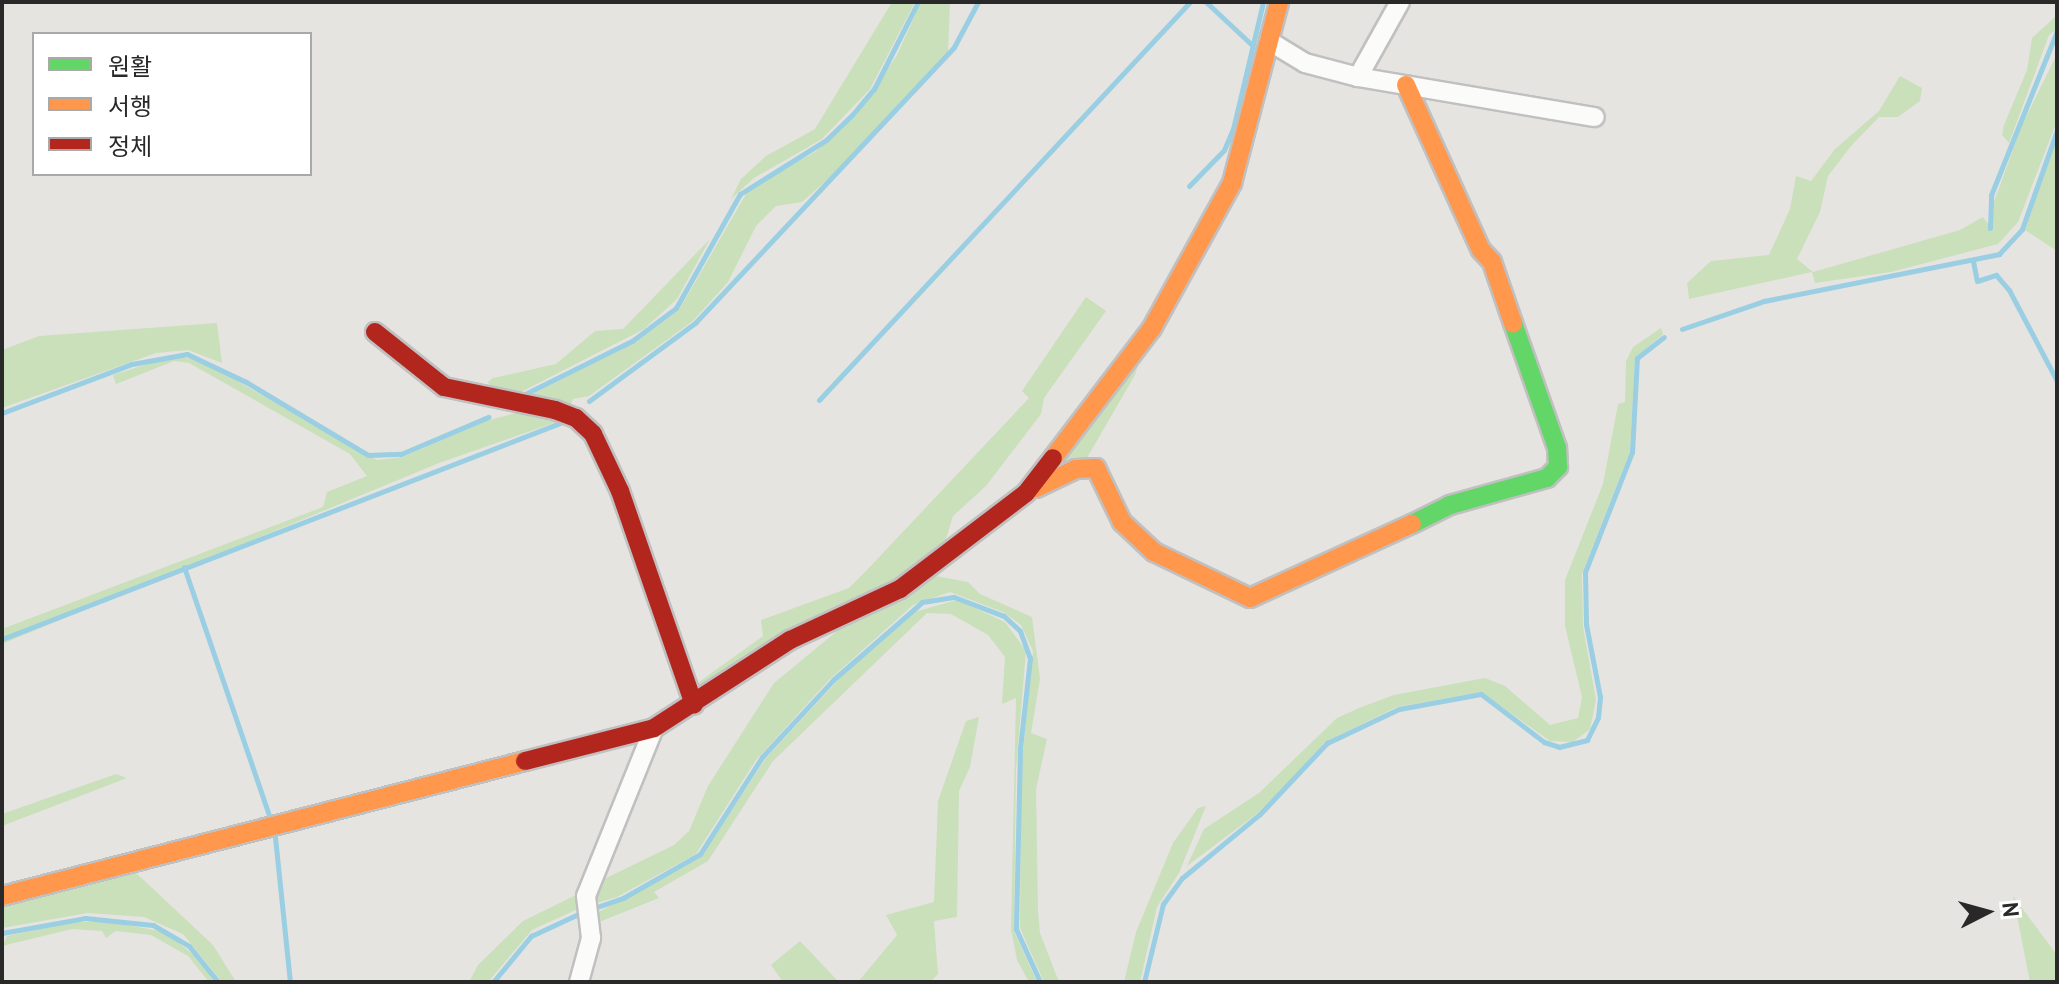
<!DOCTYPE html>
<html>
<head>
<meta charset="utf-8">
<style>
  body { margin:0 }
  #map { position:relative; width:2059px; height:984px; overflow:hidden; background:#e6e4e0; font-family:"PT Sans","Noto Sans KR",sans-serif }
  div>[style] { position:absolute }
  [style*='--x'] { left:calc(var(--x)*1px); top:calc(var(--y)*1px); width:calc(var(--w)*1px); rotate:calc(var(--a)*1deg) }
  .green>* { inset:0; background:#c9e0bb }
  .stream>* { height:5px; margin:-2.5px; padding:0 2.5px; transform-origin:2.5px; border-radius:2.5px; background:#99cee3 }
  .roads { filter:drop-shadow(2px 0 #c1c0c1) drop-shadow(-2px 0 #c1c0c1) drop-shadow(0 2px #c1c0c1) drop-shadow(0 -2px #c1c0c1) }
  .street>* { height:18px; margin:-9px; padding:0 9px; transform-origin:9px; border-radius:9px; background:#fbfbfa }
  .fast>* { height:18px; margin:-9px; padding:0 9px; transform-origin:9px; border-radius:9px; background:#63d668 }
  .slow>* { height:18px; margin:-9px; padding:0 9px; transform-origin:9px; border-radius:9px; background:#ff974d }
  .jam>* { height:18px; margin:-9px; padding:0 9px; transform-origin:9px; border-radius:9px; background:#b3261e }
  span { translate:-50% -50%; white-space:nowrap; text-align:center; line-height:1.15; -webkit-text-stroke:7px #fff; paint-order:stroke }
  .frame { position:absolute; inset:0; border:4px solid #292929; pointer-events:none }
  .legend { position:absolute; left:32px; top:32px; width:280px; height:144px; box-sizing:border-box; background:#fff; border:2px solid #a9a9a9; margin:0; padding:10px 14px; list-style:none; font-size:24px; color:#292929 }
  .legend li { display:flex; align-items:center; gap:16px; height:40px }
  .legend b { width:40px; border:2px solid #a9a9a9 }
  .north { position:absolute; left:1947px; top:872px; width:80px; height:80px; -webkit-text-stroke:6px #fff; paint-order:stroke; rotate:84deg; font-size:22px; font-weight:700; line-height:32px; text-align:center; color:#292929 }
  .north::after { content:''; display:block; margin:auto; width:28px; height:36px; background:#292929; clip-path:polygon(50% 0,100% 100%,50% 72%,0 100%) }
</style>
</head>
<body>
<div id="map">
  <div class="green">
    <div style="clip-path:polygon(892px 2px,915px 2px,870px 89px,822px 139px,754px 178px,731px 199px,741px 179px,766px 156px,815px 129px)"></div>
    <div style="clip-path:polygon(921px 2px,950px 2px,948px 52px,857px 153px,802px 202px,776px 206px,756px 226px,728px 282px,693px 321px,589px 396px,573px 399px,570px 407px,523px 399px,636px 342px,679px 310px,750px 187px,815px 152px,856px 115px,897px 55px)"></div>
    <div style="clip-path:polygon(2057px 15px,2057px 29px,2049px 35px,2009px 143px,2002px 135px,2004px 125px,2027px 70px,2032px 38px)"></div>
    <div style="clip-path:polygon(2057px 54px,2057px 121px,2018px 222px,1998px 244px,1891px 272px,1815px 283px,1812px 272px,1689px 299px,1687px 283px,1711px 261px,1769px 255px,1790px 209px,1796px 176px,1811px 181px,1835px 149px,1879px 111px,1900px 76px,1922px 88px,1920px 101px,1898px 117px,1879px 117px,1851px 146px,1828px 176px,1820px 212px,1797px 259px,1813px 272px,1960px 230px,1983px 217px,1992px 229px,1990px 213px,2022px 125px)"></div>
    <div style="clip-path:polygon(2057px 133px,2057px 251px,2025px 230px)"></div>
    <div style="clip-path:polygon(710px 239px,677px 299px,644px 329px,519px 393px,491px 389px,488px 382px,493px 378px,556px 364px,595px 331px,623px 329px)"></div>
    <div style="clip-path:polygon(1086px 297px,1106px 311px,1044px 398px,1041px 414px,986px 486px,953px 516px,946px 539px,880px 591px,697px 697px,692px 687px,763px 636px,761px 620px,849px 588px,867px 570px,1029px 398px,1022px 391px)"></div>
    <div style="clip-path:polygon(217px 323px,222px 363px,188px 350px,156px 353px,2px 408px,2px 350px,39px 336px)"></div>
    <div style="clip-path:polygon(1661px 328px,1663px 334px,1635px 358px,1630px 452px,1582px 574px,1583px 626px,1596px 700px,1590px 729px,1573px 742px,1550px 741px,1481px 692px,1397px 707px,1325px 742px,1267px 806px,1187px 866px,1204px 829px,1259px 793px,1337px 718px,1359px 708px,1394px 695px,1485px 678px,1505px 686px,1550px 725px,1578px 718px,1582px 697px,1565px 626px,1565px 580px,1603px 484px,1618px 404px,1625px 402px,1626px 361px,1633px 347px)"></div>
    <div style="clip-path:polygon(1145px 343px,1135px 375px,1084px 463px,1058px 460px)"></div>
    <div style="clip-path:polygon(173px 356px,200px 360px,377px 460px,403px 457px,486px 421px,523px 411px,565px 419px,439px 463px,2px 644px,2px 629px,323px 507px,327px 492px,367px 476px,350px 454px,189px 363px,174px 361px,116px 384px,113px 375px)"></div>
    <div style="clip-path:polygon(928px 569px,936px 576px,968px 582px,980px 594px,1032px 617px,1040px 679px,1031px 733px,1047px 739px,1036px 789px,1038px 911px,1040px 933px,1059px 982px,1044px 982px,1020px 928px,1021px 772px,1033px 651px,1021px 625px,1003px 612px,950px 592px,913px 605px,829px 680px,756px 760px,696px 854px,617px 897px,590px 905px,594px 884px,674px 845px,689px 831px,708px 786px,774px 683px,854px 617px)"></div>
    <div style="clip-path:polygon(957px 600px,1005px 622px,1026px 651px,1016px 770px,1014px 931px,1037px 982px,1029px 982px,1017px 960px,1011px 929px,1016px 698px,1002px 704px,1005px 657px,988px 635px,951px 614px,927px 613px,773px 761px,708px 861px,654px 892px,659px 898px,599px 922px,593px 915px,701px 857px,766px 758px,840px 678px,914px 612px)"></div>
    <div style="clip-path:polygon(979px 717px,970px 767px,959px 791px,957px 917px,934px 921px,938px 974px,930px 982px,858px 982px,897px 935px,886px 915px,934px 902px,938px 801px,966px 721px)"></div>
    <div style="clip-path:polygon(116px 774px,127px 778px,2px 826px,2px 814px)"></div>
    <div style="clip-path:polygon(1206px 806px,1179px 873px,1157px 907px,1140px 982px,1124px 982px,1136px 932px,1173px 843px,1198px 808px)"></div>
    <div style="clip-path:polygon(133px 870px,213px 945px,236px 982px,222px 982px,183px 934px,144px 917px,88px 913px,2px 928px,2px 903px)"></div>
    <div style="clip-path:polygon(578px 894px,582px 907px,532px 930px,488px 982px,469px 982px,478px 965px,523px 921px)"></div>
    <div style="clip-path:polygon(2013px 896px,2057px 955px,2057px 982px,2030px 982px)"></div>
    <div style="clip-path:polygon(74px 922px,111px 922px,165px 932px,200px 960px,214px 982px,209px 982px,188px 956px,151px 935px,116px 931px,106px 938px,102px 931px,72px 929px,2px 946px,7px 936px)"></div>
    <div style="clip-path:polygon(800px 941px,839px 982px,783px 982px,771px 965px)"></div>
  </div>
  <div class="stream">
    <div style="--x:1206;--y:2;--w:63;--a:43.1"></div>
    <div style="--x:1189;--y:186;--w:50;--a:-45.8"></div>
    <div style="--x:1224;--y:150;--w:23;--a:-67"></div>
    <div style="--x:1233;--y:129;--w:130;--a:-76.7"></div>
    <div style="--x:1990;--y:228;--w:33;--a:-88"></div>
    <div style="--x:1991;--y:195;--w:177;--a:-68.1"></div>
    <div style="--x:1973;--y:261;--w:20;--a:79"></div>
    <div style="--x:1977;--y:281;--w:20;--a:-18"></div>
    <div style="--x:1996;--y:275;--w:20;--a:49"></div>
    <div style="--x:2009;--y:290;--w:103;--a:62.2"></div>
    <div style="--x:1682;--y:329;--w:87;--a:-18.9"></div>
    <div style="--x:1764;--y:301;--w:240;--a:-11.3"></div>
    <div style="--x:1999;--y:254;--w:34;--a:-47"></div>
    <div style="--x:2022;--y:229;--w:105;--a:-70.5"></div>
    <div style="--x:523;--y:395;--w:122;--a:-26.4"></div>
    <div style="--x:632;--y:341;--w:55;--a:-36.9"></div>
    <div style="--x:676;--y:308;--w:131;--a:-60.7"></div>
    <div style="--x:740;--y:194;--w:102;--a:-32.1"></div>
    <div style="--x:826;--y:140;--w:36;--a:-44"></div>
    <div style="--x:852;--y:115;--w:34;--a:-50"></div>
    <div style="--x:874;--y:89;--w:97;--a:-63.2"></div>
    <div style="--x:819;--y:400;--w:544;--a:-47.01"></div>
    <div style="--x:589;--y:401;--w:132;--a:-36.3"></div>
    <div style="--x:695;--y:323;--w:378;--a:-46.8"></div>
    <div style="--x:954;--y:47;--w:51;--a:-61.9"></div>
    <div style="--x:2;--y:413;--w:139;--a:-20.7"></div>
    <div style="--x:132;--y:364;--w:56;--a:-10.3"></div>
    <div style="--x:187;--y:354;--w:65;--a:25.4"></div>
    <div style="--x:246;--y:382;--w:142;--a:30.9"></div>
    <div style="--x:368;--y:455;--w:33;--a:-2"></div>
    <div style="--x:401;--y:454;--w:95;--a:-23"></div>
    <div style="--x:184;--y:567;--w:265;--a:71.1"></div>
    <div style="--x:2;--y:639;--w:598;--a:-21.16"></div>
    <div style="--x:275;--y:837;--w:146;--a:84.1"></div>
    <div style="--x:594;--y:908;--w:31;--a:-19"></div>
    <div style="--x:623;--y:898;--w:89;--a:-29.7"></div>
    <div style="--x:700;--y:854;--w:115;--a:-57.4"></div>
    <div style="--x:762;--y:757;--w:105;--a:-47.3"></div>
    <div style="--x:833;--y:680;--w:118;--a:-41.2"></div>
    <div style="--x:922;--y:602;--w:32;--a:-9"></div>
    <div style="--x:954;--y:597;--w:53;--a:20.8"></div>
    <div style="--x:1004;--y:616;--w:22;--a:43"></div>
    <div style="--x:1020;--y:631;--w:29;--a:70"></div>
    <div style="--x:1030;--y:658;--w:92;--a:96.3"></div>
    <div style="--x:1020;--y:749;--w:180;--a:91.3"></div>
    <div style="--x:1016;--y:929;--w:58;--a:65.6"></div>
    <div style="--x:2;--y:933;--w:84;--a:-10.2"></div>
    <div style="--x:85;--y:918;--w:68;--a:5.9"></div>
    <div style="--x:153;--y:925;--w:42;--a:30.3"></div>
    <div style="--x:189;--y:946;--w:46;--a:51.1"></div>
    <div style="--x:493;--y:982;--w:60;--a:-50.4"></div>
    <div style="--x:531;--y:936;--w:57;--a:-24.8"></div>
    <div style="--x:1144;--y:982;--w:80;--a:-76.3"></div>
    <div style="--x:1163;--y:904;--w:32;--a:-54"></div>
    <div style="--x:1182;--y:878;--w:101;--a:-39.4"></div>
    <div style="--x:1260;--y:814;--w:98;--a:-46.7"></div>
    <div style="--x:1327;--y:743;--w:80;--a:-25.3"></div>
    <div style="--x:1399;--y:709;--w:83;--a:-10.4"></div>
    <div style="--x:1481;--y:694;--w:79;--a:37.3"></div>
    <div style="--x:1544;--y:742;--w:16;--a:18"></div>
    <div style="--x:1559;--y:747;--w:29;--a:-14"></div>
    <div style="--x:1587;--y:740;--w:25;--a:-64"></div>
    <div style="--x:1598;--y:717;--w:20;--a:-84"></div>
    <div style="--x:1600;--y:697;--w:74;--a:-100.9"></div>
    <div style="--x:1586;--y:624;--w:52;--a:-91.1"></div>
    <div style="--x:1585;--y:572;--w:129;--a:-68.6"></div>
    <div style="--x:1632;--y:452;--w:94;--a:-87"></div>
    <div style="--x:1637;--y:358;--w:34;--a:-38"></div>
  </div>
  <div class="roads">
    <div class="street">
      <div style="--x:1269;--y:41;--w:42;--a:31.4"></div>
      <div style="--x:1305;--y:63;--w:55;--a:14.8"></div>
      <div style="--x:1358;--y:77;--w:240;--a:9.6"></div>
      <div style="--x:1358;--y:77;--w:86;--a:-60.8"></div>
      <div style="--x:579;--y:982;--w:46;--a:-74.7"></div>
      <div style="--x:591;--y:938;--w:42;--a:-96.8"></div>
      <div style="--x:586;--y:896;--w:181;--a:-68"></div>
    </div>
    <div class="fast">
      <div style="--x:1412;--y:524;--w:42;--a:-26.6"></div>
      <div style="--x:1450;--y:505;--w:101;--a:-15.6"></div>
      <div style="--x:1547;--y:478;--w:16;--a:-45"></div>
      <div style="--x:1558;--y:467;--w:19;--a:-93"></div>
      <div style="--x:1557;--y:448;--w:133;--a:-109.4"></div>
    </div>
    <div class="slow">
      <div style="--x:1406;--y:85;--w:181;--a:65.6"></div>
      <div style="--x:1481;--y:250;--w:16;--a:47"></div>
      <div style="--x:1492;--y:262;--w:65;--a:71"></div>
      <div style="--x:1053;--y:458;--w:163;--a:-52.7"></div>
      <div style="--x:1152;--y:328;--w:166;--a:-61.1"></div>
      <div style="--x:1232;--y:183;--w:187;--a:-75.4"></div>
      <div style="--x:1036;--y:488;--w:44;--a:-25.4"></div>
      <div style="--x:1076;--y:469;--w:20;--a:-3"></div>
      <div style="--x:1096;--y:468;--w:60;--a:64.3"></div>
      <div style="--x:1122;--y:522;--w:44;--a:43.2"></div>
      <div style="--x:1154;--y:552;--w:106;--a:25.6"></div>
      <div style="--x:1250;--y:598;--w:178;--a:-24.6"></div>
      <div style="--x:2;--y:896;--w:540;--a:-14.47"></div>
    </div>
    <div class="jam">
      <div style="--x:375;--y:332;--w:88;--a:38.6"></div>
      <div style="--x:444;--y:387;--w:113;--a:11.7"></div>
      <div style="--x:555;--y:410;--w:22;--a:21"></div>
      <div style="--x:576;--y:418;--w:23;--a:43"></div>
      <div style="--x:593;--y:434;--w:63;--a:64.7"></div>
      <div style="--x:620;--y:491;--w:226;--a:70.9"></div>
      <div style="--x:525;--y:761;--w:133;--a:-14.3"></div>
      <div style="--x:654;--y:728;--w:162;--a:-32.9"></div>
      <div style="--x:790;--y:640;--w:121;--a:-24.9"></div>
      <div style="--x:900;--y:589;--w:158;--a:-37.3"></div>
      <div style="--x:1026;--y:493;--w:44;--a:-52.4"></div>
    </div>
  </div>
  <div class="frame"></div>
  <ul class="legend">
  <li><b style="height:10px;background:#63d668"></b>원활</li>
  <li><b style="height:10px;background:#ff974d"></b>서행</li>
  <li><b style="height:10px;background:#b3261e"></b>정체</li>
  </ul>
  <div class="north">N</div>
</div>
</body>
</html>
